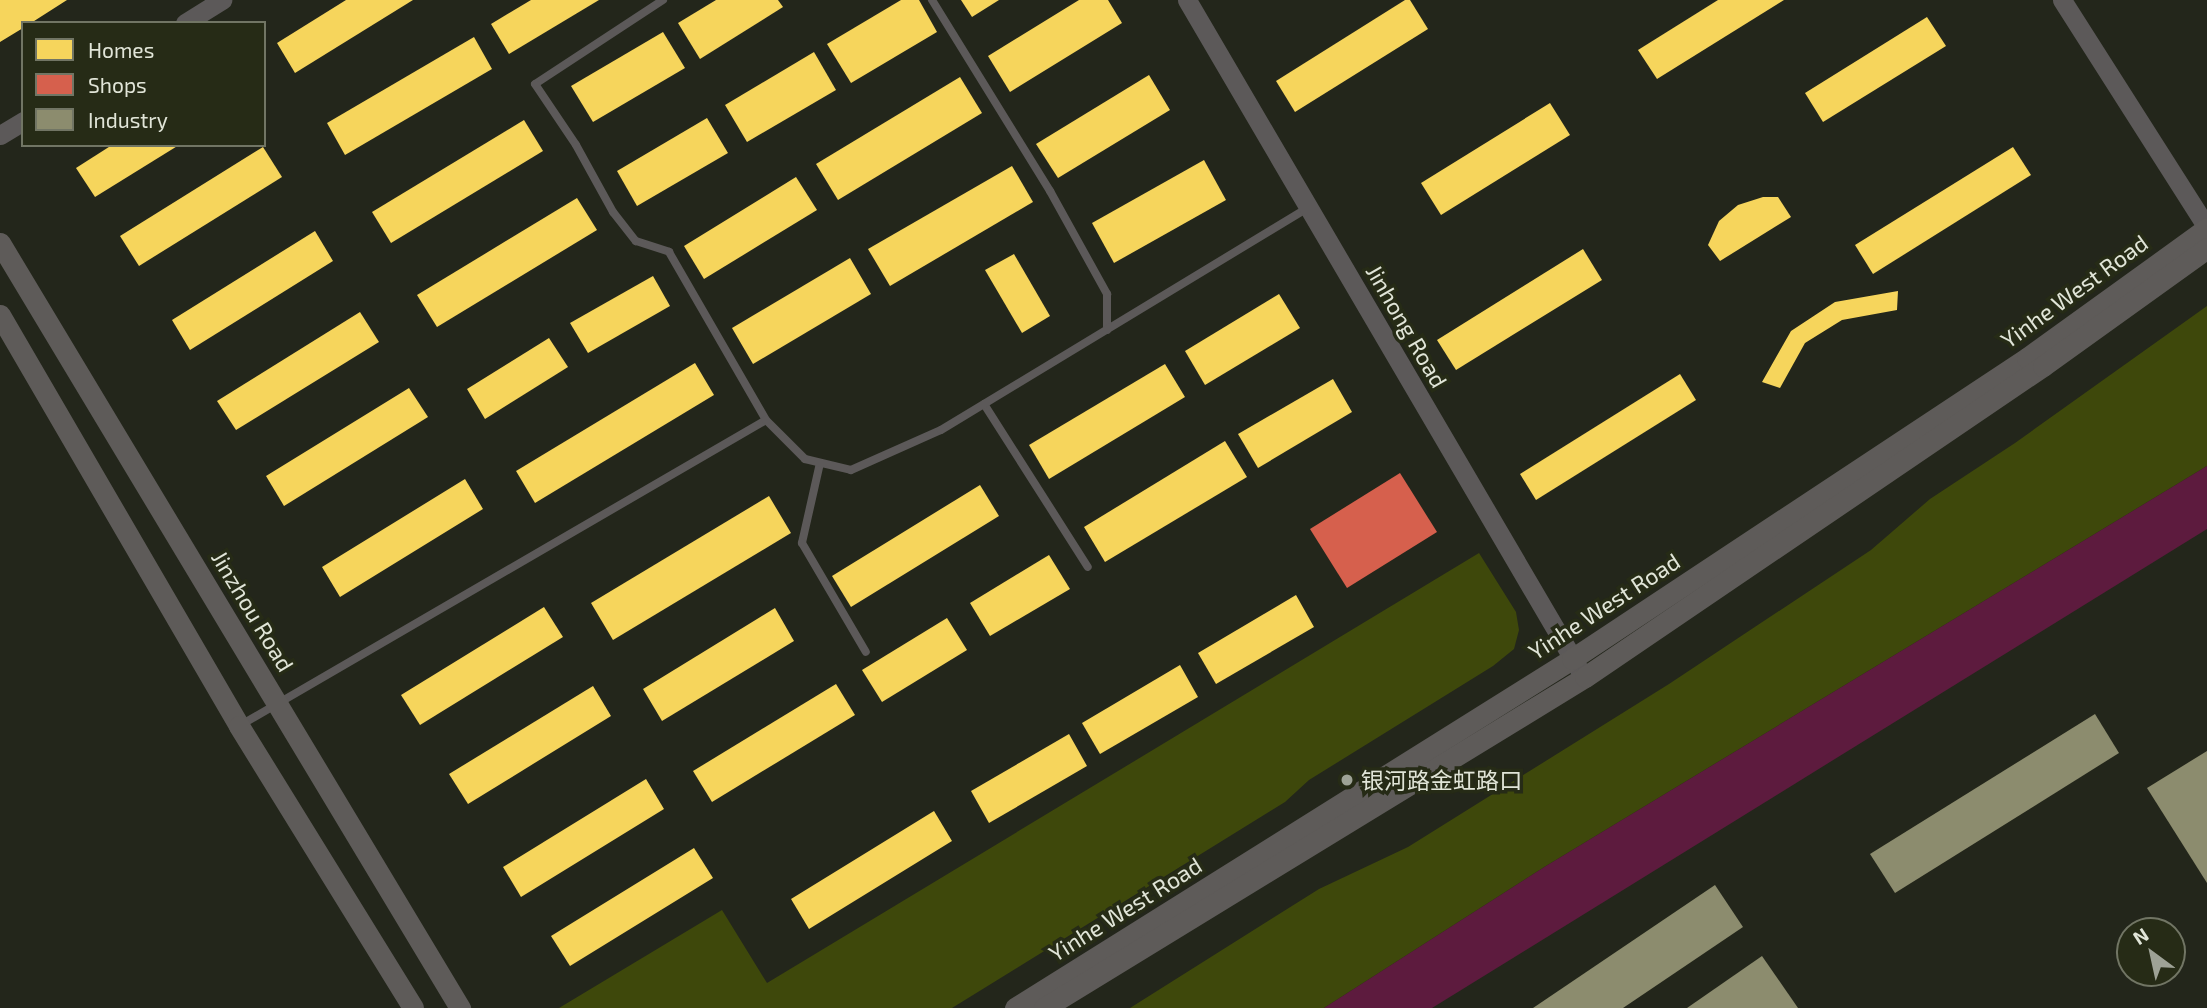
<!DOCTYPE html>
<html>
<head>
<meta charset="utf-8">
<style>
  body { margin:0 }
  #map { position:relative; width:2207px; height:1008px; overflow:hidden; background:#23261b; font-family:"Exo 2","Noto Sans SC",sans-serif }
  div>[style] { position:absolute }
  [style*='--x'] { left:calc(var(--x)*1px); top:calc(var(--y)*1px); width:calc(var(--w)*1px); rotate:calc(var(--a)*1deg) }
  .green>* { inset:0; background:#3e480b }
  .water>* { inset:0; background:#5d1b3e }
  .homes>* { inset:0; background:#f6d55c }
  .shops>* { inset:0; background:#d6604d }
  .industry>* { inset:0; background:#8c8c6e }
  .service>* { height:8px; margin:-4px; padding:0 4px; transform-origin:4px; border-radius:4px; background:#5c5959 }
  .tertiary>* { height:19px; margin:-9.5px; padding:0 9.5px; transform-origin:9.5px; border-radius:9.5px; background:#5c5959 }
  .secondary>* { height:21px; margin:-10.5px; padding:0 10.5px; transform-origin:10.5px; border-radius:10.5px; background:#5e5b59 }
  .dots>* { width:19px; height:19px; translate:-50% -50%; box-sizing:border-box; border:4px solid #262b16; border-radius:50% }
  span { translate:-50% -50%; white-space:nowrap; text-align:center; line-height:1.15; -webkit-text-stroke:7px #262b16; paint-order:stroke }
  .street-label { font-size:23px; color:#e1e5d8 }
  .poi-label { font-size:23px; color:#e1e5d8 }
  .left { translate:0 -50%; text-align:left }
  .legend { position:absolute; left:21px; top:21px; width:245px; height:126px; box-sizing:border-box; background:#262b16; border:2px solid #717564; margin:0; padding:9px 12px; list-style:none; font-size:21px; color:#e1e5d8 }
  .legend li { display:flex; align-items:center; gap:14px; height:35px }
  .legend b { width:35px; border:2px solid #717564 }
  .north { position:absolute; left:2116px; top:917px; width:70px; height:70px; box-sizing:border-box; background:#262b16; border:2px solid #717564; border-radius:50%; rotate:327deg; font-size:19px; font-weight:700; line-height:28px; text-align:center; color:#e1e5d8 }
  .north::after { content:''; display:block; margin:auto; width:24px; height:32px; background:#9ea296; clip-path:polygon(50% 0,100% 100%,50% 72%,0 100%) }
</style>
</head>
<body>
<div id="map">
  <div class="green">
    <div style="clip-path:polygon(2207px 306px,2207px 466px,1546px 866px,1324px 1008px,1130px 1008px,1319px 889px,1408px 847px,1669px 684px,1871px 550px,1930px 499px,2015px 443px)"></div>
    <div style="clip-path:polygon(1479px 553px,1516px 612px,1519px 630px,1514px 649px,1493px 666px,1309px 780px,1285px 802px,952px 1008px,559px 1008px,722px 910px,767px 983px)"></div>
  </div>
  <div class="water">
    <div style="clip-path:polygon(2207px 466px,2207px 529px,1432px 1008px,1324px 1008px,1546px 866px)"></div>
  </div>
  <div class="homes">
    <div style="clip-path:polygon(0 0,67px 0,31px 23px,23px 23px,23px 28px,0 42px)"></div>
    <div style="clip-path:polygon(346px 0,413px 0,295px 73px,277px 43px)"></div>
    <div style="clip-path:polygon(531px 0,599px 0,509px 54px,491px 24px)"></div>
    <div style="clip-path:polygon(716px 0,778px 0,783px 7px,700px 59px,678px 23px)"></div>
    <div style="clip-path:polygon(901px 0,919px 0,937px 32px,851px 83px,827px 44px)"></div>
    <div style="clip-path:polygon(961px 0,999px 0,972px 17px)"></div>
    <div style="clip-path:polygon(1079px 0,1108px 0,1122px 23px,1010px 92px,988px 56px)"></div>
    <div style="clip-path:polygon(1405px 0,1410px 0,1428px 29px,1295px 112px,1276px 81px)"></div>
    <div style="clip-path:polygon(1718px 0,1784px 0,1657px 79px,1638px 50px)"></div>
    <div style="clip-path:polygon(1927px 17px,1946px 46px,1823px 122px,1805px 93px)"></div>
    <div style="clip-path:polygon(663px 32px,685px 68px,593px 122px,571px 86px)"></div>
    <div style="clip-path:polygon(474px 37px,492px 69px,345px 155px,327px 123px)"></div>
    <div style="clip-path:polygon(814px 52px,836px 90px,747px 142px,725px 105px)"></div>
    <div style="clip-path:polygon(1149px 75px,1170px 110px,1058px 178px,1036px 144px)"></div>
    <div style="clip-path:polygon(960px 77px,982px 113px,838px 200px,816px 164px)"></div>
    <div style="clip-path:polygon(1550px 103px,1570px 135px,1441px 215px,1421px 183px)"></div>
    <div style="clip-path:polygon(707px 118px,728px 153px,637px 206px,617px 171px)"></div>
    <div style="clip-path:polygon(524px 120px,543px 151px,391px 243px,372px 212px)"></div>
    <div style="clip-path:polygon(112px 145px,179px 145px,95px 197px,76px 168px)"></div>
    <div style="clip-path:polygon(263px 147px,282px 177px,139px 266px,120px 236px)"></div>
    <div style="clip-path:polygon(2013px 147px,2031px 175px,1873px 274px,1855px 245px)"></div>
    <div style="clip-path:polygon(1204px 160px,1226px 200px,1114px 263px,1092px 223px)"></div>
    <div style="clip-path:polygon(1012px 166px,1033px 202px,890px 286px,868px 249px)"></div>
    <div style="clip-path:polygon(796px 177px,817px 210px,704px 279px,684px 246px)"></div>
    <div style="clip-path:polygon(1763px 197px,1778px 197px,1791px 217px,1720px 261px,1708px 245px,1719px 221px,1738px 205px)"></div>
    <div style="clip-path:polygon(577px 198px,597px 230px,437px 327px,417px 295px)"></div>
    <div style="clip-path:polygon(315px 231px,333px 261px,190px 350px,172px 320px)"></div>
    <div style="clip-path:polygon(1583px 249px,1602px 280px,1456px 370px,1437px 340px)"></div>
    <div style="clip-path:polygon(1014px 254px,1050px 316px,1022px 333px,985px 270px)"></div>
    <div style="clip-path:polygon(850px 258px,871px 294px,753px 364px,732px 328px)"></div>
    <div style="clip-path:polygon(653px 276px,670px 306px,588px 353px,570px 323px)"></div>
    <div style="clip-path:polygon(1898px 291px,1897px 310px,1842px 320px,1805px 343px,1780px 388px,1762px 382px,1791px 331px,1835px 302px)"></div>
    <div style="clip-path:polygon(1279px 294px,1300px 328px,1205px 385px,1185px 351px)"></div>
    <div style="clip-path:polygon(360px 312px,379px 342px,236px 430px,217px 401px)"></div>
    <div style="clip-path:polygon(549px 338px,568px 367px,485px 419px,467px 389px)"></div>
    <div style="clip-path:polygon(695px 363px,714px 395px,535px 503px,516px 471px)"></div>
    <div style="clip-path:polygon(1165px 364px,1185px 397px,1049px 479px,1029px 445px)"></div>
    <div style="clip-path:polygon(1680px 374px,1696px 400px,1536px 500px,1520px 474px)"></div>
    <div style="clip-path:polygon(1333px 379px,1352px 412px,1258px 468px,1238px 434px)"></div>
    <div style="clip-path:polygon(409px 388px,428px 417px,284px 506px,266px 476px)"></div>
    <div style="clip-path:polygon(1225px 441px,1247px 477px,1105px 562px,1084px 527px)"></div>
    <div style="clip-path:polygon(465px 479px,483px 509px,340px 597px,322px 567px)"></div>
    <div style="clip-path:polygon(980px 485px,999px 516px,851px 607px,832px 576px)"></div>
    <div style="clip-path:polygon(769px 496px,791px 533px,613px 640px,591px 603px)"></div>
    <div style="clip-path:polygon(1049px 555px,1070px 589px,990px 636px,970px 603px)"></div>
    <div style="clip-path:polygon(1296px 595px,1314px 627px,1216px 684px,1198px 653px)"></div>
    <div style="clip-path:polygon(544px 607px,563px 637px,420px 725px,401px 695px)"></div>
    <div style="clip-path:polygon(775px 608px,794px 641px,662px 721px,643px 689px)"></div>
    <div style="clip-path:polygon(947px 618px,967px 650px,882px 702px,862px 670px)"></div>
    <div style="clip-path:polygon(1180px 665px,1198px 697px,1100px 754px,1082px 723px)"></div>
    <div style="clip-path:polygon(836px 684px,855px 715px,712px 802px,693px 771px)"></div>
    <div style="clip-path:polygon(593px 686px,611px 716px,468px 804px,449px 774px)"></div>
    <div style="clip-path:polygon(1069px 734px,1087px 766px,989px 823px,971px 791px)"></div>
    <div style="clip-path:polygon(646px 779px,664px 809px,521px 897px,503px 867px)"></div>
    <div style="clip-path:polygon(934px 811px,952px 841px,809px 929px,791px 899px)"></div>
    <div style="clip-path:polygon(694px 848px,713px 878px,570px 966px,551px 936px)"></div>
  </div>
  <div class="shops">
    <div style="clip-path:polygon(1400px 473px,1437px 532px,1347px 588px,1310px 529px)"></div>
  </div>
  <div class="industry">
    <div style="clip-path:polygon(2095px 714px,2119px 753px,1895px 893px,1870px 854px)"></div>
    <div style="clip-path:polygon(2207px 751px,2207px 883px,2147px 788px)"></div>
    <div style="clip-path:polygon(1715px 885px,1743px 927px,1623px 1008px,1533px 1008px)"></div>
    <div style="clip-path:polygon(1762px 956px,1798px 1008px,1687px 1008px)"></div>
  </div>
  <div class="service">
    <div style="--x:663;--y:0;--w:153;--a:146.7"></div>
    <div style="--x:535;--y:84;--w:73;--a:56.1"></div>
    <div style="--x:576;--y:145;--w:77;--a:61.1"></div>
    <div style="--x:613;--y:212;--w:37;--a:52"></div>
    <div style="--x:636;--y:241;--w:35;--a:18"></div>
    <div style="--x:669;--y:252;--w:194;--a:60"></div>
    <div style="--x:932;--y:0;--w:225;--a:58.3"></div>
    <div style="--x:1050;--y:191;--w:118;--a:61"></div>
    <div style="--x:1107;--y:294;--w:36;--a:90"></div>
    <div style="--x:984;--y:404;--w:193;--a:57.5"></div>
    <div style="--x:820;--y:463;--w:82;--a:102.7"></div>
    <div style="--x:802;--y:543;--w:126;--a:59.6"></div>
    <div style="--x:239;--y:726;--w:609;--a:-30.14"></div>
    <div style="--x:766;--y:420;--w:55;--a:45"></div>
    <div style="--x:805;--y:459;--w:47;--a:13.4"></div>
    <div style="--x:851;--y:470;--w:98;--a:-24"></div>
    <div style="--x:941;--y:430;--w:429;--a:-31.2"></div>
  </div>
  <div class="tertiary">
    <div style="--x:1187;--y:0;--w:778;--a:59.64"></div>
    <div style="--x:2062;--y:0;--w:270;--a:57.5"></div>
    <div style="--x:185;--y:23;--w:44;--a:-31.9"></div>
    <div style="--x:0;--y:135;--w:27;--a:-31"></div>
  </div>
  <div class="secondary">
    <div style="--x:0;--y:243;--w:893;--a:58.98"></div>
    <div style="--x:0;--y:315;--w:475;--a:59.8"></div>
    <div style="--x:239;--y:726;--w:331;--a:58.3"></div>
    <div style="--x:1015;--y:1008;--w:657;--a:-32.07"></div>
    <div style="--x:1572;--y:659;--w:546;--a:-33.49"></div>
    <div style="--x:2027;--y:358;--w:222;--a:-35.8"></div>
    <div style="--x:1044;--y:1008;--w:634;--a:-31.46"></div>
    <div style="--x:1585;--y:677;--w:554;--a:-34.18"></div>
    <div style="--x:2043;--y:366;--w:202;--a:-35.7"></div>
  </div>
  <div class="dots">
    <div style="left:1347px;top:780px;background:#9ea296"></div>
  </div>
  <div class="street-label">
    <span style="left:2074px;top:291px;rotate:-36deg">Yinhe West Road</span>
    <span style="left:1407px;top:326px;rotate:60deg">Jinhong Road</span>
    <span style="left:1604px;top:606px;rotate:-33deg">Yinhe West Road</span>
    <span style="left:253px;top:611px;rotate:59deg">Jinzhou Road</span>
    <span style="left:1125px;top:909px;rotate:-32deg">Yinhe West Road</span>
  </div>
  <div class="poi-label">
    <span class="left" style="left:1361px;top:780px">银河路金虹路口</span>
  </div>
  <ul class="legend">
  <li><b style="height:19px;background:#f6d55c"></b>Homes</li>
  <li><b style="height:19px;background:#d6604d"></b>Shops</li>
  <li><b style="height:19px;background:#8c8c6e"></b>Industry</li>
  </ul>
  <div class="north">N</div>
</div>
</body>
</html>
